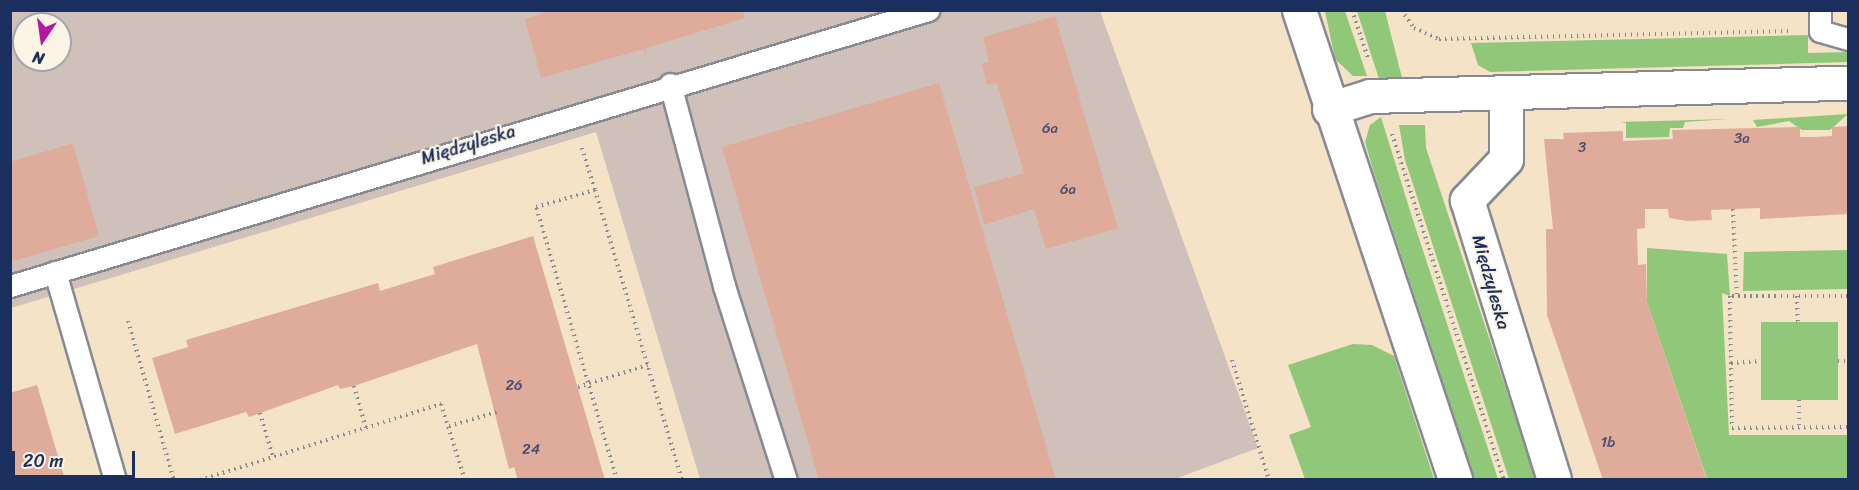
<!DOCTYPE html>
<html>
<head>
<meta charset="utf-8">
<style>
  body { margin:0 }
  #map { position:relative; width:1859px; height:490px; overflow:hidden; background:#f4e3c6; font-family:Sriracha,sans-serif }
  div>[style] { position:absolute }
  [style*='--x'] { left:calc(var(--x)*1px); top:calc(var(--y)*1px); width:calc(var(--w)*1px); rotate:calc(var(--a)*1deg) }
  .industrial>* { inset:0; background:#cfc0ba }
  .green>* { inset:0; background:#90c779 }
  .building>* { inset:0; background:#dfac9c }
  .path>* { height:4px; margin-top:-2px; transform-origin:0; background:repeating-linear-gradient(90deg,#888992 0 1.5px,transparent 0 6px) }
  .roads { filter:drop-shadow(2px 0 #888992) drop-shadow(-2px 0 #888992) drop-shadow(0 2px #888992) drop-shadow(0 -2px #888992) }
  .service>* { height:21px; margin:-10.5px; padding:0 10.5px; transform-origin:10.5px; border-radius:10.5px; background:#fff }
  .minor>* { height:33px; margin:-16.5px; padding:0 16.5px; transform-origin:16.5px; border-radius:16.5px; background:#fff }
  span { translate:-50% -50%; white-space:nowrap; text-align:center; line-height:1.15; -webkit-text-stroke:4.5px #fcf5e5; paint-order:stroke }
  .number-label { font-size:15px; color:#4c4e6e }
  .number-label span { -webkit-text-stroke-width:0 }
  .street-label { font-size:18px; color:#1b2f5e }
  .frame { position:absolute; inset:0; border:12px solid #1b2f5e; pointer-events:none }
  .north { position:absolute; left:12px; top:12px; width:60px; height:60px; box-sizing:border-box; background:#fcf5e5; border:2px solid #a2a6af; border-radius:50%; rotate:193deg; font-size:16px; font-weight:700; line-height:24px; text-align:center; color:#1b2f5e }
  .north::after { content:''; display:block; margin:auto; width:21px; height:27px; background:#b5179e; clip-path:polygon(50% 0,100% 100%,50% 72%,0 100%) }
  .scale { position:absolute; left:12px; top:451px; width:123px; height:27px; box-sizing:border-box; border:3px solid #1b2f5e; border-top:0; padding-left:8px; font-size:18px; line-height:21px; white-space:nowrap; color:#1b2f5e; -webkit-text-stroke:4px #fcf5e5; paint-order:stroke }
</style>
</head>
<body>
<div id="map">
  <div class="industrial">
    <div style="clip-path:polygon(evenodd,11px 11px,1100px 11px,1258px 448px,1175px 479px,700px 479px,596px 132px,11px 308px,11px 11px,24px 24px,60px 24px,60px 60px,24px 60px,24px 24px)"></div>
  </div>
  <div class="green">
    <div style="clip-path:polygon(1325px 11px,1345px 11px,1367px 76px,1353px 76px,1335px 59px)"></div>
    <div style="clip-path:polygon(1357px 11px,1385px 11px,1402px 78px,1379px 79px)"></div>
    <div style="clip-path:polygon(1808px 35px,1808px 53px,1848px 52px,1848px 62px,1490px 72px,1478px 65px,1471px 43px)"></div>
    <div style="clip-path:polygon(1848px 114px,1830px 130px,1802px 130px,1789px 121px,1757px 127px,1753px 120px)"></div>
    <div style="clip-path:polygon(1381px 117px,1411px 214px,1498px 479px,1475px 479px,1374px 173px,1365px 142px,1370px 125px)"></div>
    <div style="clip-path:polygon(1729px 119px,1685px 122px,1683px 128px,1670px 128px,1669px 137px,1626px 138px,1626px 123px,1621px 122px)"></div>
    <div style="clip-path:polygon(1399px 125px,1425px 125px,1426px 148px,1536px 479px,1509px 479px,1405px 160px)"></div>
    <div style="clip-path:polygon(1647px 248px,1727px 254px,1730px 296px,1722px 293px,1729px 435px,1848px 435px,1848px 479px,1707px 479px,1647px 302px)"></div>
    <div style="clip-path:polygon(1848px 250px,1848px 289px,1743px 291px,1744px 252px)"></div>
    <div style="clip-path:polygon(1761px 322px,1838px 322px,1838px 400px,1761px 400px)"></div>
    <div style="clip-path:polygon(1353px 344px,1372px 345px,1394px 356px,1434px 479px,1305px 479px,1289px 435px,1311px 427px,1288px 365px)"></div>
  </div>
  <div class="building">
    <div style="clip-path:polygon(553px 10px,742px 10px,745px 18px,646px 48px,646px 55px,644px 49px,541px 78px,525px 19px)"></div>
    <div style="clip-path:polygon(1055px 16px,1118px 228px,1046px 249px,1034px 209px,984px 225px,974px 187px,1024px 173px,997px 83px,987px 85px,982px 64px,989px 62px,983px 37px)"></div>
    <div style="clip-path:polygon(939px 83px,1056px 480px,819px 480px,722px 147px)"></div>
    <div style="clip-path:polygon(1848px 126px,1848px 214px,1760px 219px,1760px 208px,1711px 210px,1712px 220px,1687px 221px,1669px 218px,1668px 209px,1645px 209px,1645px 228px,1637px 229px,1638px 265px,1646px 264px,1647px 302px,1707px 480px,1603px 480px,1547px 315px,1546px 229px,1553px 229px,1544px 139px,1564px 139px,1563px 133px,1623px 131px,1623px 141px,1673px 139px,1672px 130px,1800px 127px,1800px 137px,1814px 137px,1832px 136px,1832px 127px)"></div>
    <div style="clip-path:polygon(73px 143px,99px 236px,10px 262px,10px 162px)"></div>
    <div style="clip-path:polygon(533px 236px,605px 480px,518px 480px,514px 467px,509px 469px,477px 344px,354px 386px,340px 389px,338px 385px,249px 417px,246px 412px,175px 434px,152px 358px,188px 347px,186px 340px,378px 283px,380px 291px,435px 274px,433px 267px)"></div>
    <div style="clip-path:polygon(37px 385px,65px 480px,10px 480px,10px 393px)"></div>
  </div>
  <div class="path">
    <div style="--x:1352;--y:10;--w:51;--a:71.6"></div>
    <div style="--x:1401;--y:10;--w:22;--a:54"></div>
    <div style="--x:1414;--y:28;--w:27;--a:24"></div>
    <div style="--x:1439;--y:39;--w:351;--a:-1.3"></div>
    <div style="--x:1392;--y:134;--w:364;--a:72.1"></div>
    <div style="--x:582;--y:148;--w:44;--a:72.8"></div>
    <div style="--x:1733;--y:209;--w:87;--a:87.4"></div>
    <div style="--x:1797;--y:296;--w:26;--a:88"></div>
    <div style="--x:1848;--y:296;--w:118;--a:180"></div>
    <div style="--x:1730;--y:296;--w:132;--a:89.1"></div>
    <div style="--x:1732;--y:428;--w:116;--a:-0.5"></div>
    <div style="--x:128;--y:321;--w:166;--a:73.9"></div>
    <div style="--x:1232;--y:360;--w:126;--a:72.9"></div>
    <div style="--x:1838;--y:361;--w:10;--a:0"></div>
    <div style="--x:1731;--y:363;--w:28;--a:-4"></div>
    <div style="--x:354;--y:386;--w:44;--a:74.1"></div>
    <div style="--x:578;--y:387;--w:73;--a:-17.4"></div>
    <div style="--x:1799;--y:400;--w:28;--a:90"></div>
    <div style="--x:260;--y:413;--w:46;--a:73.5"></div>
    <div style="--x:449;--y:426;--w:50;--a:-16.3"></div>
    <div style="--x:200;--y:480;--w:253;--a:-17.5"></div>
    <div style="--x:441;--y:404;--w:80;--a:72.5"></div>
    <div style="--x:617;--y:480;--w:285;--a:-106.5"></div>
    <div style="--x:536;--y:207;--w:61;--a:-16.1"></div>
    <div style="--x:595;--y:190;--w:303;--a:73.3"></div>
  </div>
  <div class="roads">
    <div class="service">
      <div style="--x:1820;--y:10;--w:21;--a:90"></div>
      <div style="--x:1820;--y:31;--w:29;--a:16"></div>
      <div style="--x:670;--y:84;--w:209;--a:75"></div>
      <div style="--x:724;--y:286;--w:204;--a:72.3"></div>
      <div style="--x:55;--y:272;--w:216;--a:73.9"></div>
      <div style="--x:10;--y:286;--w:959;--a:-16.73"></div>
    </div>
    <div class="minor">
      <div style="--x:1299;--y:10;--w:495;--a:71.6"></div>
      <div style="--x:1506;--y:92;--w:67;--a:90"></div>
      <div style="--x:1506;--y:159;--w:57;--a:133.6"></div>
      <div style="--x:1467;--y:200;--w:293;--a:72.7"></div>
      <div style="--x:1329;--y:109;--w:43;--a:-17.6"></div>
      <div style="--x:1370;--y:96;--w:478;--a:-1.6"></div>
    </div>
  </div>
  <div class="number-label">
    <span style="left:1050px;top:129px">6a</span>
    <span style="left:1742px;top:139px">3a</span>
    <span style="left:1582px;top:148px">3</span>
    <span style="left:1068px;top:190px">6a</span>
    <span style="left:514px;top:386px">26</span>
    <span style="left:1608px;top:443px">1b</span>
    <span style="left:531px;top:450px">24</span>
  </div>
  <div class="street-label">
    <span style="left:468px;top:145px;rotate:-17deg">Międzyleska</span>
    <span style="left:1491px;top:282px;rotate:74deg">Międzyleska</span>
  </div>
  <div class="frame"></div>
  <div class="north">N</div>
  <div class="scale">20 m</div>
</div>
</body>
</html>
